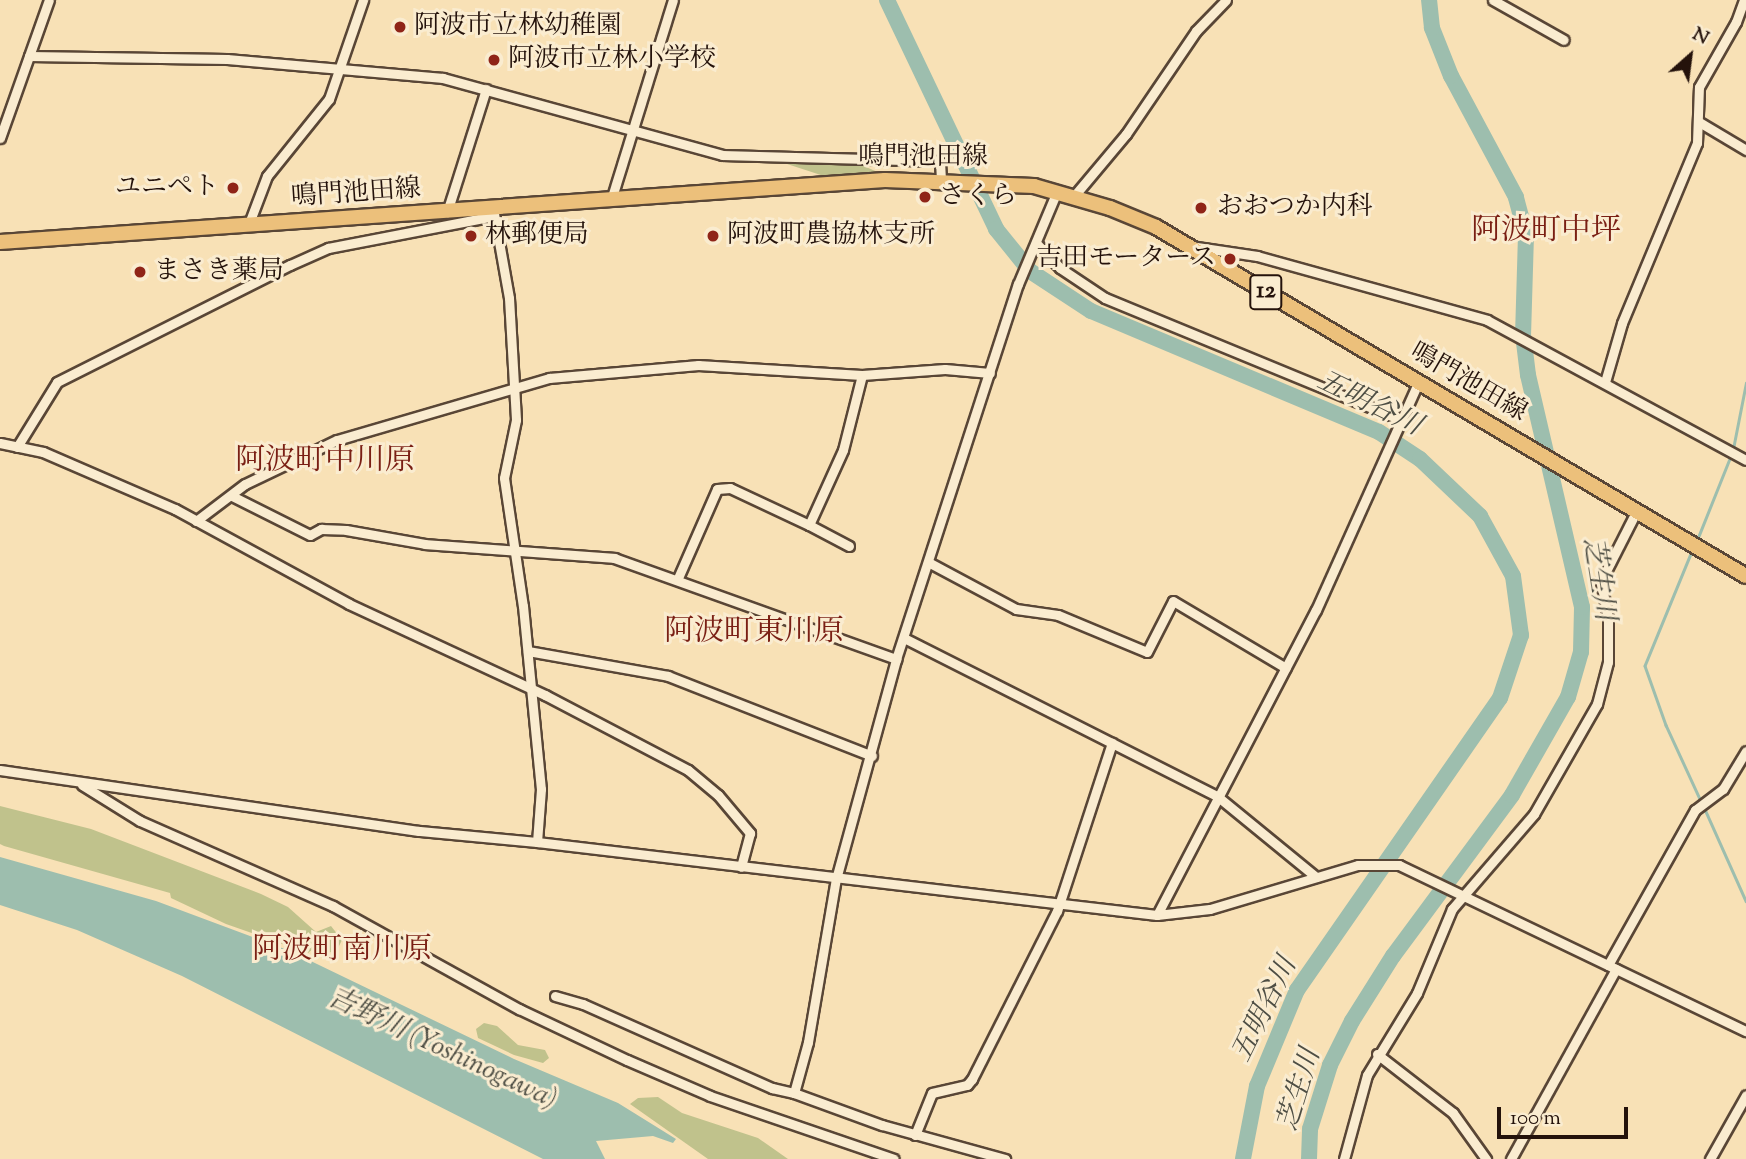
<!DOCTYPE html>
<html>
<head>
<meta charset="utf-8">
<style>
  body { margin:0 }
  #map { position:relative; width:1746px; height:1159px; overflow:hidden; background:#f8e1b6; font-family:"Sorts Mill Goudy","Noto Serif JP",serif }
  div>[style] { position:absolute }
  [style*='--x'] { left:calc(var(--x)*1px); top:calc(var(--y)*1px); width:calc(var(--w)*1px); rotate:calc(var(--a)*1deg) }
  .green>* { inset:0; background:#c0c28c }
  .water>* { inset:0; background:#9dbeae }
  .stream>* { height:2.5px; margin:-1.25px; padding:0 1.25px; transform-origin:1.25px; border-radius:1.25px; background:#9dbeae }
  .river>* { height:16px; margin:-8px; padding:0 8px; transform-origin:8px; border-radius:8px; background:#9dbeae }
  .roads { filter:drop-shadow(2px 0 #594636) drop-shadow(-2px 0 #594636) drop-shadow(0 2px #594636) drop-shadow(0 -2px #594636) }
  .minor>* { height:9px; margin:-4.5px; padding:0 4.5px; transform-origin:4.5px; border-radius:4.5px; background:#faecd0 }
  .primary>* { height:14px; margin:-7px; padding:0 7px; transform-origin:7px; border-radius:7px; background:#ecc07b }
  .dots>* { width:19px; height:19px; translate:-50% -50%; box-sizing:border-box; border:4px solid #faecd0; border-radius:50% }
  span { translate:-50% -50%; white-space:nowrap; text-align:center; line-height:1.15; -webkit-text-stroke:6px #faecd0; paint-order:stroke }
  .shield-label span { padding:2px 5px; background:#faecd0; border:2px solid; border-radius:5px; -webkit-text-stroke-width:0 }
  .shield-label { font-size:24px; color:#24120b; font-weight:700 }
  .poi-label { font-size:26px; color:#24120b }
  .left { translate:0 -50%; text-align:left }
  .right { translate:-100% -50%; text-align:right }
  .street-label { font-size:26px; color:#24120b }
  .water-label { font-size:28px; color:#4e4e44; font-style:italic }
  .quarter-label { font-size:30px; color:#7a1f14 }
  .north { position:absolute; left:1655px; top:21px; width:70px; height:70px; -webkit-text-stroke:5px #faecd0; paint-order:stroke; rotate:28deg; font-size:19px; font-weight:700; line-height:28px; text-align:center; color:#24120b }
  .north::after { content:''; display:block; margin:auto; width:24px; height:32px; background:#24120b; clip-path:polygon(50% 0,100% 100%,50% 72%,0 100%) }
  .scale { position:absolute; left:1497px; top:1107px; width:131px; height:32px; box-sizing:border-box; border:4px solid #24120b; border-top:0; padding-left:9px; font-size:21px; line-height:24px; white-space:nowrap; color:#24120b; -webkit-text-stroke:5px #faecd0; paint-order:stroke }
</style>
</head>
<body>
<div id="map">
  <div class="green">
    <div style="clip-path:polygon(854px 162px,880px 173px,830px 178px,784px 163px)"></div>
    <div style="clip-path:polygon(0 806px,91px 829px,261px 894px,288px 907px,316px 932px,331px 926px,342px 940px,337px 950px,328px 953px,315px 947px,308px 953px,226px 924px,171px 898px,170px 893px,4px 846px,0 844px)"></div>
    <div style="clip-path:polygon(484px 1023px,497px 1026px,518px 1045px,545px 1050px,549px 1058px,543px 1063px,514px 1055px,478px 1038px,476px 1029px)"></div>
    <div style="clip-path:polygon(658px 1097px,682px 1113px,758px 1138px,788px 1159px,708px 1159px,630px 1104px,638px 1098px)"></div>
  </div>
  <div class="water">
    <div style="clip-path:polygon(0 857px,156px 901px,290px 951px,514px 1059px,618px 1103px,676px 1139px,673px 1143px,653px 1136px,596px 1141px,605px 1159px,543px 1159px,182px 976px,77px 930px,0 905px)"></div>
  </div>
  <div class="stream">
    <div style="--x:1733;--y:449;--w:67;--a:-78.9"></div>
    <div style="--x:1697;--y:540;--w:92;--a:-68.2"></div>
    <div style="--x:1693;--y:549;--w:126;--a:112.3"></div>
    <div style="--x:1645;--y:666;--w:63;--a:70.4"></div>
    <div style="--x:1666;--y:725;--w:84;--a:65.3"></div>
    <div style="--x:1704;--y:807;--w:103;--a:65.9"></div>
  </div>
  <div class="river">
    <div style="--x:887;--y:0;--w:254;--a:64.5"></div>
    <div style="--x:996;--y:229;--w:54;--a:51"></div>
    <div style="--x:1030;--y:271;--w:73;--a:33.3"></div>
    <div style="--x:1091;--y:311;--w:312;--a:22.8"></div>
    <div style="--x:1379;--y:432;--w:49;--a:33.4"></div>
    <div style="--x:1420;--y:459;--w:83;--a:43.5"></div>
    <div style="--x:1480;--y:516;--w:68;--a:61.2"></div>
    <div style="--x:1513;--y:576;--w:60;--a:82.3"></div>
    <div style="--x:1521;--y:635;--w:66;--a:108.4"></div>
    <div style="--x:1500;--y:698;--w:356;--a:124.8"></div>
    <div style="--x:1297;--y:990;--w:104;--a:112.6"></div>
    <div style="--x:1257;--y:1086;--w:74;--a:100.9"></div>
    <div style="--x:1309;--y:1159;--w:30;--a:-88"></div>
    <div style="--x:1310;--y:1129;--w:67;--a:-72.6"></div>
    <div style="--x:1330;--y:1065;--w:49;--a:-63.4"></div>
    <div style="--x:1352;--y:1021;--w:77;--a:-57.8"></div>
    <div style="--x:1393;--y:956;--w:200;--a:-53.5"></div>
    <div style="--x:1512;--y:795;--w:113;--a:-60.3"></div>
    <div style="--x:1568;--y:697;--w:47;--a:-73.9"></div>
    <div style="--x:1581;--y:652;--w:45;--a:-88.7"></div>
    <div style="--x:1582;--y:607;--w:238;--a:-103.1"></div>
    <div style="--x:1528;--y:375;--w:39;--a:-97"></div>
    <div style="--x:1523;--y:336;--w:101;--a:-88.3"></div>
    <div style="--x:1526;--y:235;--w:39;--a:-105"></div>
    <div style="--x:1516;--y:197;--w:137;--a:-118.2"></div>
    <div style="--x:1451;--y:76;--w:52;--a:-111.6"></div>
    <div style="--x:1432;--y:28;--w:28;--a:-96"></div>
  </div>
  <div class="roads">
    <div class="minor">
      <div style="--x:1493;--y:0;--w:81;--a:29.4"></div>
      <div style="--x:29;--y:56;--w:198;--a:0.9"></div>
      <div style="--x:227;--y:59;--w:217;--a:5"></div>
      <div style="--x:443;--y:78;--w:289;--a:15.4"></div>
      <div style="--x:722;--y:155;--w:218;--a:1.6"></div>
      <div style="--x:940;--y:161;--w:18;--a:87"></div>
      <div style="--x:1699;--y:122;--w:55;--a:30.8"></div>
      <div style="--x:0;--y:138;--w:146;--a:-70.5"></div>
      <div style="--x:1074;--y:196;--w:81;--a:-50"></div>
      <div style="--x:1126;--y:134;--w:125;--a:-55.8"></div>
      <div style="--x:1196;--y:31;--w:43;--a:-45.9"></div>
      <div style="--x:611;--y:200;--w:209;--a:-72.8"></div>
      <div style="--x:493;--y:208;--w:91;--a:79.9"></div>
      <div style="--x:509;--y:298;--w:122;--a:86.7"></div>
      <div style="--x:516;--y:420;--w:59;--a:101.7"></div>
      <div style="--x:504;--y:478;--w:129;--a:81.6"></div>
      <div style="--x:523;--y:606;--w:184;--a:84.4"></div>
      <div style="--x:541;--y:789;--w:53;--a:94.3"></div>
      <div style="--x:537;--y:842;--w:624;--a:6.72"></div>
      <div style="--x:1157;--y:915;--w:53;--a:-6.5"></div>
      <div style="--x:1210;--y:909;--w:154;--a:-16.6"></div>
      <div style="--x:1358;--y:865;--w:41;--a:0"></div>
      <div style="--x:1399;--y:865;--w:385;--a:25.6"></div>
      <div style="--x:447;--y:212;--w:129;--a:-72.4"></div>
      <div style="--x:248;--y:226;--w:53;--a:-69.2"></div>
      <div style="--x:267;--y:176;--w:99;--a:-51.2"></div>
      <div style="--x:329;--y:99;--w:105;--a:-71"></div>
      <div style="--x:1036;--y:243;--w:35;--a:46"></div>
      <div style="--x:1060;--y:268;--w:54;--a:33.7"></div>
      <div style="--x:1105;--y:298;--w:320;--a:22.4"></div>
      <div style="--x:1190;--y:246;--w:68;--a:8.5"></div>
      <div style="--x:1257;--y:256;--w:239;--a:15.5"></div>
      <div style="--x:1487;--y:320;--w:294;--a:28.4"></div>
      <div style="--x:1605;--y:382;--w:61;--a:-73.9"></div>
      <div style="--x:1622;--y:323;--w:195;--a:-67.4"></div>
      <div style="--x:1697;--y:143;--w:56;--a:-88"></div>
      <div style="--x:1699;--y:87;--w:75;--a:-60.4"></div>
      <div style="--x:1736;--y:22;--w:23;--a:-70"></div>
      <div style="--x:0;--y:443;--w:44;--a:11.8"></div>
      <div style="--x:43;--y:452;--w:144;--a:23.4"></div>
      <div style="--x:175;--y:509;--w:198;--a:28.6"></div>
      <div style="--x:349;--y:604;--w:216;--a:24.9"></div>
      <div style="--x:545;--y:695;--w:161;--a:27.7"></div>
      <div style="--x:688;--y:770;--w:39;--a:40"></div>
      <div style="--x:718;--y:795;--w:50;--a:49.9"></div>
      <div style="--x:750;--y:833;--w:35;--a:105"></div>
      <div style="--x:17;--y:447;--w:76;--a:-58.4"></div>
      <div style="--x:57;--y:382;--w:261;--a:-26.7"></div>
      <div style="--x:290;--y:265;--w:42;--a:-24.1"></div>
      <div style="--x:328;--y:248;--w:169;--a:-10.9"></div>
      <div style="--x:232;--y:496;--w:87;--a:26.6"></div>
      <div style="--x:310;--y:535;--w:13;--a:-29"></div>
      <div style="--x:321;--y:529;--w:25;--a:2"></div>
      <div style="--x:346;--y:530;--w:80;--a:10"></div>
      <div style="--x:425;--y:544;--w:190;--a:4.2"></div>
      <div style="--x:614;--y:558;--w:300;--a:19.7"></div>
      <div style="--x:196;--y:521;--w:61;--a:-37.1"></div>
      <div style="--x:245;--y:484;--w:102;--a:-25.6"></div>
      <div style="--x:337;--y:440;--w:221;--a:-16.3"></div>
      <div style="--x:549;--y:378;--w:150;--a:-5"></div>
      <div style="--x:698;--y:365;--w:164;--a:3.5"></div>
      <div style="--x:862;--y:375;--w:83;--a:-4.1"></div>
      <div style="--x:945;--y:369;--w:45;--a:5.1"></div>
      <div style="--x:849;--y:546;--w:45;--a:-152.3"></div>
      <div style="--x:809;--y:525;--w:82;--a:-65.6"></div>
      <div style="--x:843;--y:450;--w:77;--a:-75.8"></div>
      <div style="--x:928;--y:562;--w:100;--a:28.1"></div>
      <div style="--x:1016;--y:609;--w:42;--a:8.1"></div>
      <div style="--x:1058;--y:615;--w:96;--a:22.6"></div>
      <div style="--x:1147;--y:652;--w:57;--a:-63"></div>
      <div style="--x:1173;--y:601;--w:131;--a:30.7"></div>
      <div style="--x:678;--y:578;--w:97;--a:-66.3"></div>
      <div style="--x:717;--y:489;--w:13;--a:-4"></div>
      <div style="--x:730;--y:488;--w:87;--a:25.1"></div>
      <div style="--x:904;--y:638;--w:351;--a:26.8"></div>
      <div style="--x:1217;--y:796;--w:128;--a:39.3"></div>
      <div style="--x:528;--y:651;--w:142;--a:10.1"></div>
      <div style="--x:668;--y:676;--w:219;--a:21.4"></div>
      <div style="--x:0;--y:770;--w:423;--a:8.3"></div>
      <div style="--x:419;--y:831;--w:119;--a:5.3"></div>
      <div style="--x:82;--y:785;--w:68;--a:31.8"></div>
      <div style="--x:140;--y:821;--w:211;--a:23.8"></div>
      <div style="--x:333;--y:906;--w:213;--a:29"></div>
      <div style="--x:519;--y:1009;--w:119;--a:25.3"></div>
      <div style="--x:627;--y:1060;--w:90;--a:23.4"></div>
      <div style="--x:710;--y:1096;--w:194;--a:18.9"></div>
      <div style="--x:1157;--y:915;--w:344;--a:-62.5"></div>
      <div style="--x:1316;--y:610;--w:249;--a:-65.8"></div>
      <div style="--x:1608;--y:965;--w:178;--a:-60.7"></div>
      <div style="--x:1695;--y:810;--w:35;--a:-37"></div>
      <div style="--x:1723;--y:789;--w:44;--a:-58.8"></div>
      <div style="--x:555;--y:996;--w:29;--a:16"></div>
      <div style="--x:583;--y:1004;--w:207;--a:24"></div>
      <div style="--x:772;--y:1088;--w:23;--a:13"></div>
      <div style="--x:794;--y:1093;--w:53;--a:-74.6"></div>
      <div style="--x:808;--y:1042;--w:165;--a:-80.3"></div>
      <div style="--x:836;--y:879;--w:228;--a:-74.7"></div>
      <div style="--x:896;--y:659;--w:394;--a:-72"></div>
      <div style="--x:1018;--y:284;--w:101;--a:-67.2"></div>
      <div style="--x:1377;--y:1054;--w:96;--a:37.8"></div>
      <div style="--x:1453;--y:1113;--w:57;--a:54.3"></div>
      <div style="--x:794;--y:1093;--w:94;--a:20"></div>
      <div style="--x:882;--y:1125;--w:128;--a:15.5"></div>
      <div style="--x:915;--y:1135;--w:45;--a:-68"></div>
      <div style="--x:932;--y:1093;--w:36;--a:-13"></div>
      <div style="--x:967;--y:1085;--w:8;--a:-50"></div>
      <div style="--x:972;--y:1079;--w:188;--a:-63.2"></div>
      <div style="--x:1057;--y:911;--w:177;--a:-71.9"></div>
      <div style="--x:1344;--y:1159;--w:87;--a:-74.7"></div>
      <div style="--x:1367;--y:1075;--w:96;--a:-58.6"></div>
      <div style="--x:1417;--y:993;--w:91;--a:-67.4"></div>
      <div style="--x:1452;--y:909;--w:125;--a:-49.2"></div>
      <div style="--x:1534;--y:814;--w:127;--a:-60.2"></div>
      <div style="--x:1597;--y:704;--w:43;--a:-75.3"></div>
      <div style="--x:1608;--y:662;--w:44;--a:-90"></div>
      <div style="--x:1608;--y:618;--w:38;--a:-101"></div>
      <div style="--x:1601;--y:581;--w:80;--a:-63.1"></div>
      <div style="--x:1511;--y:1159;--w:217;--a:-61.1"></div>
      <div style="--x:1710;--y:1159;--w:73;--a:-60.6"></div>
    </div>
    <div class="primary">
      <div style="--x:0;--y:242;--w:887;--a:-4.01"></div>
      <div style="--x:885;--y:180;--w:149;--a:2.3"></div>
      <div style="--x:1034;--y:186;--w:79;--a:16.1"></div>
      <div style="--x:1110;--y:208;--w:50;--a:22.4"></div>
      <div style="--x:1156;--y:227;--w:685;--a:30.61"></div>
    </div>
  </div>
  <div class="dots">
    <div style="left:400px;top:27px;background:#8f2418"></div>
    <div style="left:494px;top:60px;background:#8f2418"></div>
    <div style="left:233px;top:188px;background:#8f2418"></div>
    <div style="left:925px;top:197px;background:#8f2418"></div>
    <div style="left:1201px;top:208px;background:#8f2418"></div>
    <div style="left:471px;top:236px;background:#8f2418"></div>
    <div style="left:713px;top:236px;background:#8f2418"></div>
    <div style="left:1230px;top:259px;background:#8f2418"></div>
    <div style="left:140px;top:272px;background:#8f2418"></div>
  </div>
  <div class="shield-label">
    <span style="left:1266px;top:292px">12</span>
  </div>
  <div class="poi-label">
    <span class="left" style="left:414px;top:27px">阿波市立林幼稚園</span>
    <span class="left" style="left:508px;top:60px">阿波市立林小学校</span>
    <span class="right" style="left:219px;top:188px">ユニペト</span>
    <span class="left" style="left:939px;top:197px">さくら</span>
    <span class="left" style="left:1217px;top:208px">おおつか内科</span>
    <span class="left" style="left:485px;top:236px">林郵便局</span>
    <span class="left" style="left:727px;top:236px">阿波町農協林支所</span>
    <span class="right" style="left:1216px;top:259px">吉田モータース</span>
    <span class="left" style="left:154px;top:272px">まさき薬局</span>
  </div>
  <div class="street-label">
    <span style="left:923px;top:158px">鳴門池田線</span>
    <span style="left:356px;top:194px;rotate:-4deg">鳴門池田線</span>
    <span style="left:1468px;top:383px;rotate:30deg">鳴門池田線</span>
  </div>
  <div class="water-label">
    <span style="left:1369px;top:404px;rotate:26deg">五明谷川</span>
    <span style="left:1598px;top:579px;rotate:81deg">芝生川</span>
    <span style="left:1265px;top:1010px;rotate:-64deg">五明谷川</span>
    <span style="left:442px;top:1049px;rotate:25deg">吉野川 (Yoshinogawa)</span>
    <span style="left:1300px;top:1090px;rotate:-73deg">芝生川</span>
  </div>
  <div class="quarter-label">
    <span style="left:1546px;top:232px">阿波町中坪</span>
    <span style="left:325px;top:462px">阿波町中川原</span>
    <span style="left:754px;top:633px">阿波町東川原</span>
    <span style="left:342px;top:951px">阿波町南川原</span>
  </div>
  <div class="north">N</div>
  <div class="scale">100 m</div>
</div>
</body>
</html>
